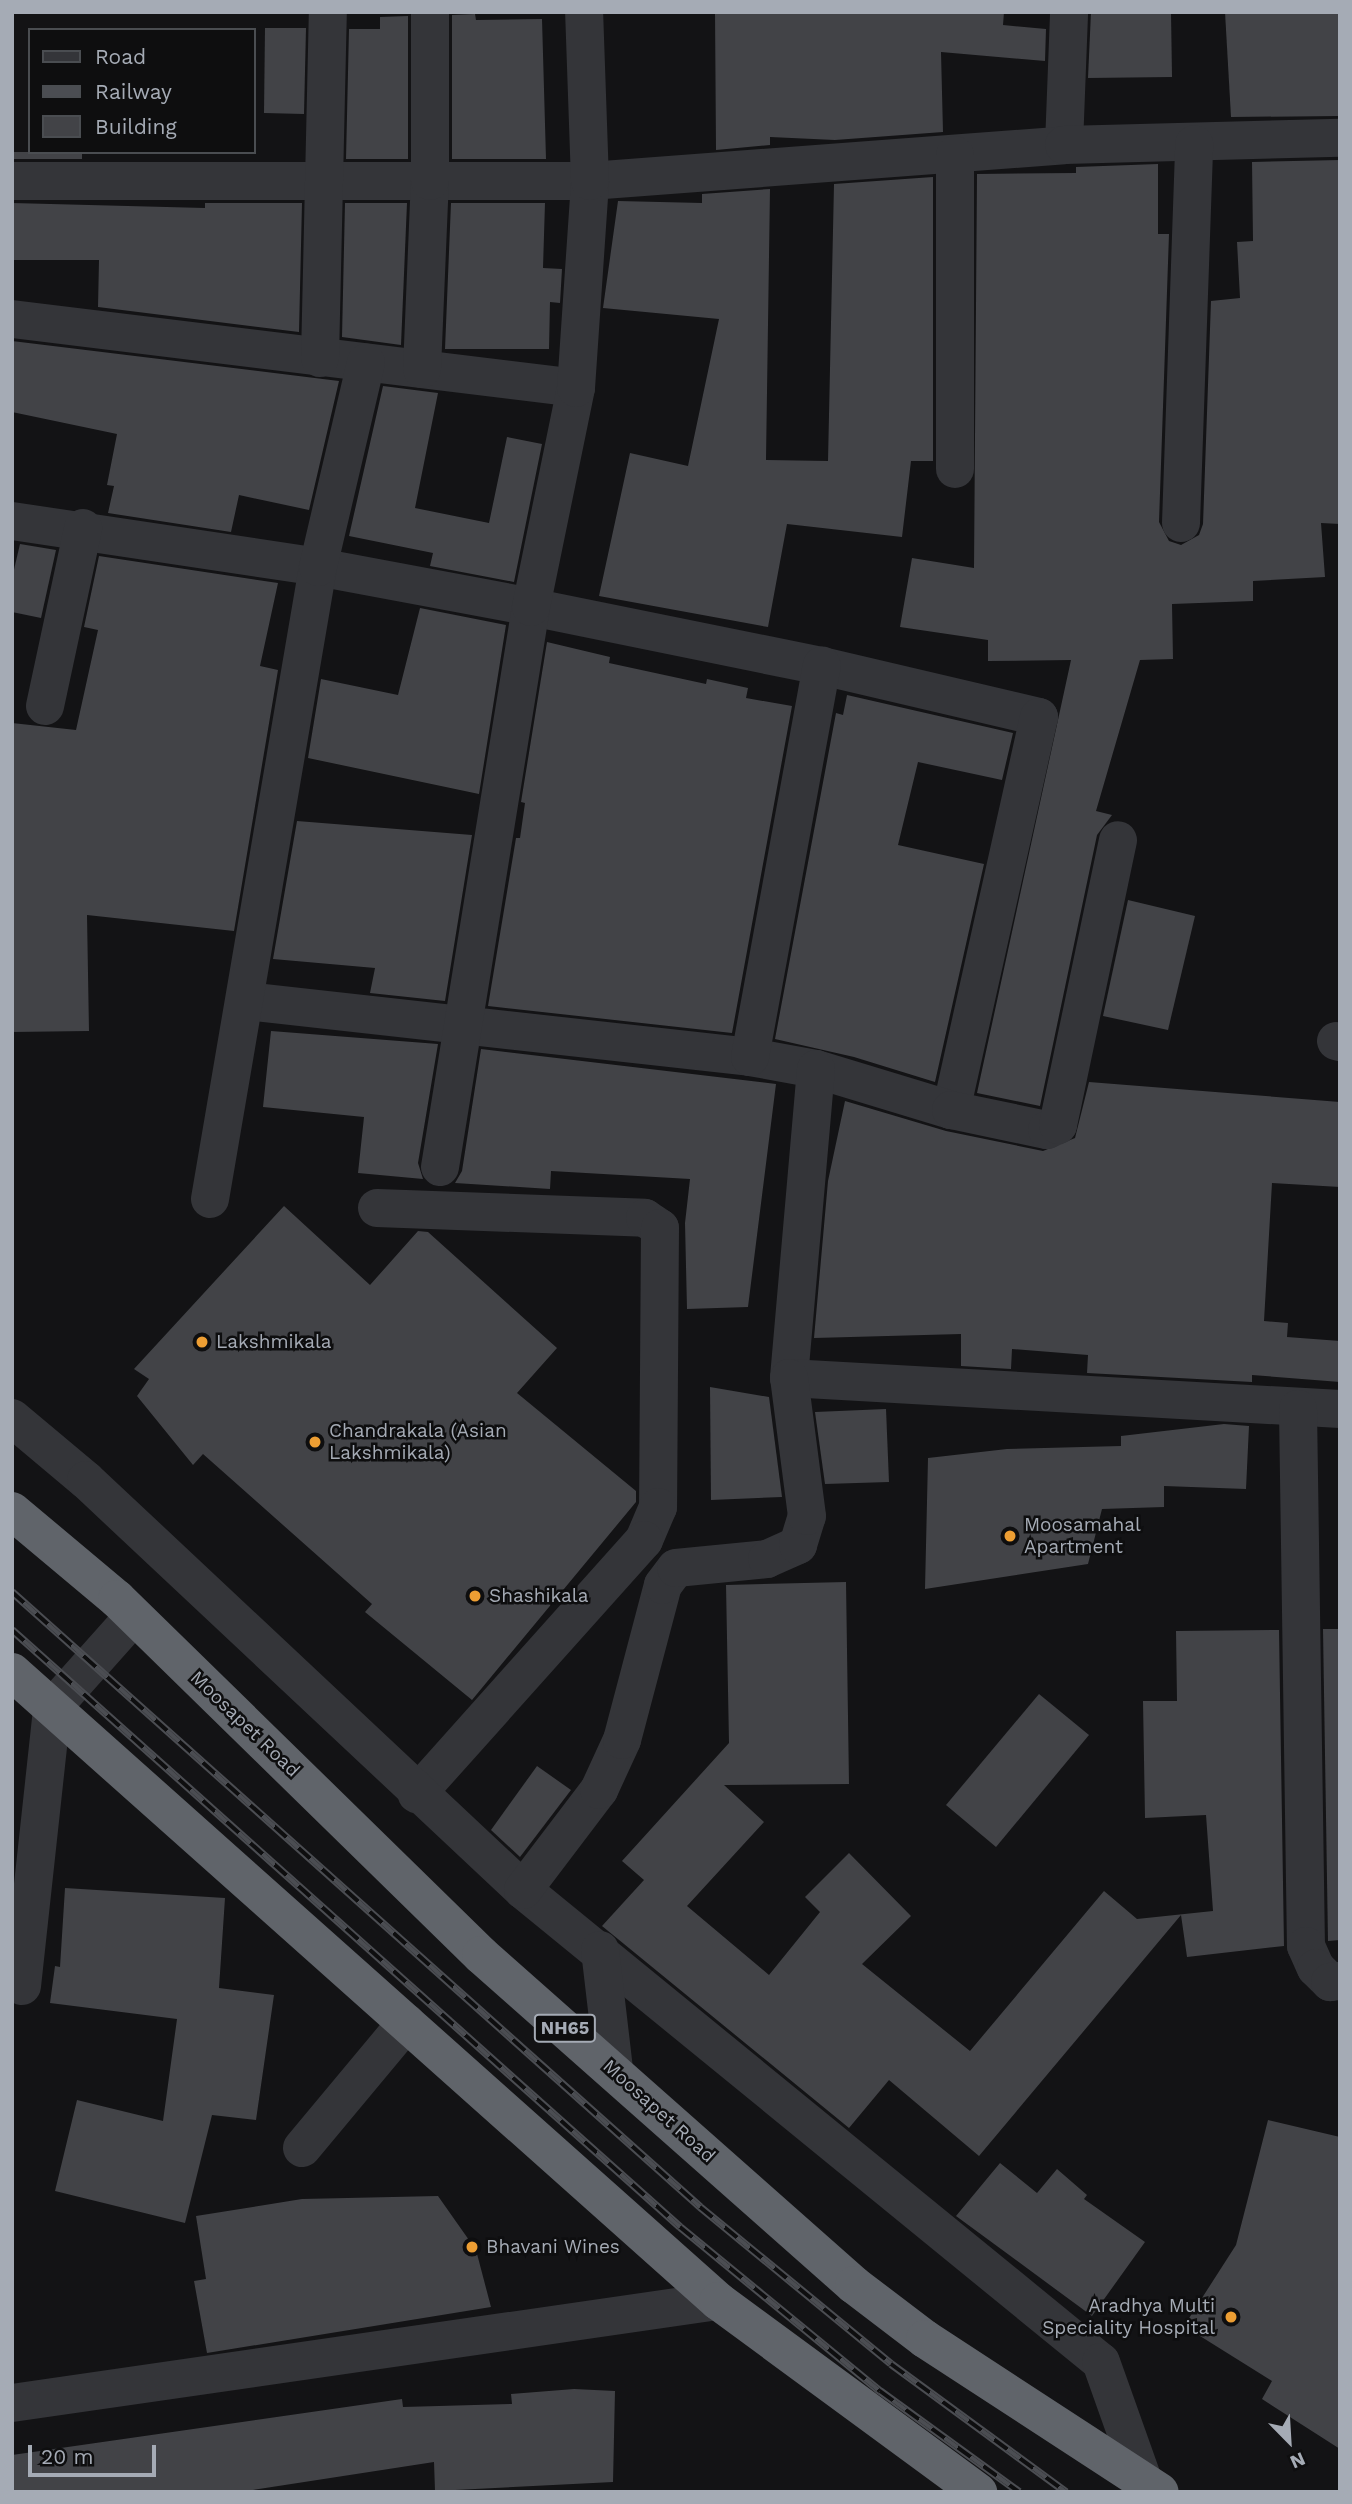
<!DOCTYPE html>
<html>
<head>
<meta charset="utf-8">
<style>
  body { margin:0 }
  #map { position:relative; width:1352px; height:2504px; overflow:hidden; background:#131315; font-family:"Work Sans",sans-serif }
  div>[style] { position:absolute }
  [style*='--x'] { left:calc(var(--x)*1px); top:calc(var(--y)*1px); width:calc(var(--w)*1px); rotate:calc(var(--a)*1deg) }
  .building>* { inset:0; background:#424347 }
  .minor>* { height:38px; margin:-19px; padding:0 19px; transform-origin:19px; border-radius:19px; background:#343539 }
  .highway>* { height:38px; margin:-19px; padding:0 19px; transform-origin:19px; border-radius:19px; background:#60646a }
  .rail>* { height:8px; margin-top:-4px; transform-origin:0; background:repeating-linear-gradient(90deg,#0e0e0f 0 16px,#4b4d52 0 32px); box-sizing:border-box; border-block:2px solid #4b4d52 }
  .dots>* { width:19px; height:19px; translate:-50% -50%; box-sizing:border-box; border:4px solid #0e0e0f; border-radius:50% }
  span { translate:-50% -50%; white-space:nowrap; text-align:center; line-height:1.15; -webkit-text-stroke:5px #0e0e0f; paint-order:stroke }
  .shield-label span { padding:2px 5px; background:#0e0e0f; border:2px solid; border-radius:5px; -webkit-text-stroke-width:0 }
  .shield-label { font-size:18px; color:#a5abb5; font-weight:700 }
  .poi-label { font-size:19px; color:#a5abb5 }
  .left { translate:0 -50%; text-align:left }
  .right { translate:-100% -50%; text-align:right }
  .street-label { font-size:19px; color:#a5abb5 }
  .frame { position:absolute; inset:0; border:14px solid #a5abb5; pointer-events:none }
  .legend { position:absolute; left:28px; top:28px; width:228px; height:126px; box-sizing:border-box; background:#0e0e0f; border:2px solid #4a4d51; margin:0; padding:9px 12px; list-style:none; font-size:21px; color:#a5abb5 }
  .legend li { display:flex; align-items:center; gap:14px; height:35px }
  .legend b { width:35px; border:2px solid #4a4d51 }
  .north { position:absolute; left:1254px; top:2406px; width:70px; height:70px; -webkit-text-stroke:5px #0e0e0f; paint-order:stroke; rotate:156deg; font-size:19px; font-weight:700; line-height:28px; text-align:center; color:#a5abb5 }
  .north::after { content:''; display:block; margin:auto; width:24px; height:32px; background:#a5abb5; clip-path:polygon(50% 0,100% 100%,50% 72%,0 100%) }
  .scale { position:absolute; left:28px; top:2445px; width:128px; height:32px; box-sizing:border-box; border:4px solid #a5abb5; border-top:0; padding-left:9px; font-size:21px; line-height:24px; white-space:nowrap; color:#a5abb5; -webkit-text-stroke:5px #0e0e0f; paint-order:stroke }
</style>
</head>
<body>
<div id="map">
  <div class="building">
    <div style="clip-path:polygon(715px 12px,1004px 12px,1003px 25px,1046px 29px,1045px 61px,941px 52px,943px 132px,835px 140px,770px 137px,770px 145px,716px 150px)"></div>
    <div style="clip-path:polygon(1091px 12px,1171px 12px,1172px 77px,1088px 78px)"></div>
    <div style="clip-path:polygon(1225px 12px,1340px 12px,1340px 116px,1231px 117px)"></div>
    <div style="clip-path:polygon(475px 14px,476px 20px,542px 19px,546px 159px,452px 159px,452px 15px)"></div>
    <div style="clip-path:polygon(408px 16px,408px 159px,346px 159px,349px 29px,380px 29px,380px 17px)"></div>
    <div style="clip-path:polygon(265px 28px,306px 28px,304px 114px,264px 113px)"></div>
    <div style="clip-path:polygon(12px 152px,82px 152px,82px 159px,12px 159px)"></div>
    <div style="clip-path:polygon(1340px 160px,1340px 524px,1321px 523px,1325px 577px,1253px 581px,1253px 601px,1172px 604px,1173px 659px,1140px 660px,1096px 811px,1112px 815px,1097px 835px,1040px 1106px,977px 1093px,1071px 660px,988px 661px,988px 640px,900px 627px,912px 558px,974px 568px,977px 174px,1076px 173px,1076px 167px,1158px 164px,1158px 234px,1169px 234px,1159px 522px,1169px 541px,1181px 545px,1199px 535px,1203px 524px,1211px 301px,1240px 298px,1237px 242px,1253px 241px,1252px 162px)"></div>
    <div style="clip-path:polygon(933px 177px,933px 461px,911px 461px,902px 537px,787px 524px,768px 627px,599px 596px,630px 453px,688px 466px,719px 319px,603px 308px,618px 201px,702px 203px,702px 194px,770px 189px,766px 460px,828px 461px,834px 184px)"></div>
    <div style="clip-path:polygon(12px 203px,205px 208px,205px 203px,302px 203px,299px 332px,98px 307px,99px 260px,12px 260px)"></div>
    <div style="clip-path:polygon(345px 203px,407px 203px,401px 345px,342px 337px)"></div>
    <div style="clip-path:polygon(451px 203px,545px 203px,543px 268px,562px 269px,560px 303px,550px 302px,549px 349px,445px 349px)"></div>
    <div style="clip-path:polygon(12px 341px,339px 381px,309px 510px,239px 495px,231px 532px,108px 513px,114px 486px,107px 485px,117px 434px,12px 412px)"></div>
    <div style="clip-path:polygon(383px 386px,438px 393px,415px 508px,489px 523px,507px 437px,542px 444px,514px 582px,430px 566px,433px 553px,349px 536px)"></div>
    <div style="clip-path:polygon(20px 544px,56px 550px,41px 618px,12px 612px,12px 578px)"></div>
    <div style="clip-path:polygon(99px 556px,278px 583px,260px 666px,278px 670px,234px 931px,87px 915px,89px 1031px,12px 1032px,12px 723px,76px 730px,98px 630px,84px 627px)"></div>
    <div style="clip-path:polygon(420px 608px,506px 625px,479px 794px,308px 758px,321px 679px,398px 695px)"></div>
    <div style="clip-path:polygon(547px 642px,610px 657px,609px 663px,706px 684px,707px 679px,748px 688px,746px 698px,792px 706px,732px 1033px,488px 1006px,516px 838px,520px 838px,525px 803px,521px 802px)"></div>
    <div style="clip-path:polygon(847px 695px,1013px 733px,1002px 780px,918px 762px,898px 845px,984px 864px,935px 1082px,854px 1057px,775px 1039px,836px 713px,843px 715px)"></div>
    <div style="clip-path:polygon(297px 821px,472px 835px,445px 1001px,370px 993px,375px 968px,273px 959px)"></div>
    <div style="clip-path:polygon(1128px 900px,1195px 916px,1168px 1030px,1103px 1016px)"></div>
    <div style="clip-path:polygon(271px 1031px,438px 1044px,418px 1163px,423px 1179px,358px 1173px,364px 1117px,263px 1107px)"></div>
    <div style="clip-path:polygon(481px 1049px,776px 1084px,748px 1307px,687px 1309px,685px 1223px,690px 1179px,551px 1171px,550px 1189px,455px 1183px,462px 1171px)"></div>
    <div style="clip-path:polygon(1089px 1082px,1340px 1102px,1340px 1187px,1272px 1183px,1264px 1321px,1288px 1323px,1287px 1337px,1340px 1341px,1340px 1382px,1252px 1375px,1252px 1382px,1087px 1373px,1088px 1355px,1012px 1349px,1011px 1369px,961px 1366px,961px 1334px,814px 1338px,828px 1181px,845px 1101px,946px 1131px,1043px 1151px,1075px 1138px)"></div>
    <div style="clip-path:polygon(284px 1206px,370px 1285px,418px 1231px,428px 1232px,557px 1348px,517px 1393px,636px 1491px,636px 1502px,472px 1700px,365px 1612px,372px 1604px,203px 1454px,193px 1465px,137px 1396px,149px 1379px,134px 1369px)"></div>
    <div style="clip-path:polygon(710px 1387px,769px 1397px,782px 1497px,711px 1500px)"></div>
    <div style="clip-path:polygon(886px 1409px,889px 1482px,825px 1484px,815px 1412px)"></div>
    <div style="clip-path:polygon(1224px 1424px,1249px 1426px,1246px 1489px,1164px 1486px,1164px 1507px,1102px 1509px,1088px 1564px,925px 1589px,928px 1458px,1007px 1449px,1121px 1446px,1121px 1436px)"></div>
    <div style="clip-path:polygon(846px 1582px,849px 1784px,724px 1785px,764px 1822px,687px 1906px,769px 1975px,820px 1912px,805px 1897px,849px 1853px,911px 1916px,862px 1964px,970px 2051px,1104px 1891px,1137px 1919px,1213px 1911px,1206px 1815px,1145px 1818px,1143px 1701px,1177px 1701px,1176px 1631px,1279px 1630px,1284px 1946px,1187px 1957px,1181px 1915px,979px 2156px,889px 2080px,849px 2128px,602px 1926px,644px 1880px,622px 1861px,729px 1743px,726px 1585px)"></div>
    <div style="clip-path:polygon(1323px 1629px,1340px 1629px,1340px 1940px,1328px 1941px)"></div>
    <div style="clip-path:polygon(1039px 1694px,1089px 1735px,996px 1847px,946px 1805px)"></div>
    <div style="clip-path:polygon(537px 1766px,571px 1790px,520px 1857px,491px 1830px)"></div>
    <div style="clip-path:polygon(65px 1888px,225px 1898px,219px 1988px,274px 1995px,256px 2120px,212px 2115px,185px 2223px,55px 2191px,77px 2100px,163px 2121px,177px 2019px,50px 2003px,55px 1966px,60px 1967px)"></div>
    <div style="clip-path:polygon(1268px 2120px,1340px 2137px,1340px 2449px,1262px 2399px,1272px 2381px,1184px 2326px,1236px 2245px)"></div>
    <div style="clip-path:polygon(1000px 2163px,1037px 2193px,1057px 2169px,1087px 2195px,1084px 2199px,1145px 2242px,1092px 2316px,956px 2216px)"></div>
    <div style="clip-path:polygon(438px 2196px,476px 2250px,491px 2307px,207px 2353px,194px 2281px,206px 2279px,196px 2216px,302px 2199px)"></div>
    <div style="clip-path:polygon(574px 2389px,615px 2391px,613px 2482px,435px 2491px,434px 2462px,240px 2492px,12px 2492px,12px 2455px,402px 2399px,403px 2407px,512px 2404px,511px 2394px)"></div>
  </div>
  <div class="minor">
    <div style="--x:1064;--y:145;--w:133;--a:-87.8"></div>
    <div style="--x:12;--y:181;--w:578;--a:0"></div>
    <div style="--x:590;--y:181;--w:475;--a:-4.3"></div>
    <div style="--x:1064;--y:145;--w:276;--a:-1.5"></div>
    <div style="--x:12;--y:319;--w:568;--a:6.97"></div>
    <div style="--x:320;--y:358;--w:346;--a:-88.7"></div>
    <div style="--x:422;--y:369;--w:188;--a:-87.6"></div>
    <div style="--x:430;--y:181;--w:169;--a:-90"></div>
    <div style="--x:955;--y:469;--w:314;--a:-90"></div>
    <div style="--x:12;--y:521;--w:309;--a:8.5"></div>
    <div style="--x:318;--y:567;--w:217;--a:10.6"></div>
    <div style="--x:531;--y:607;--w:297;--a:11.5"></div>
    <div style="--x:822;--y:666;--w:223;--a:13.2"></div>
    <div style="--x:1039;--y:717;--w:403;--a:102.6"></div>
    <div style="--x:1181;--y:523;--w:379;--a:-88"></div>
    <div style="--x:45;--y:706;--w:182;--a:-77.9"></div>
    <div style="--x:246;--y:1001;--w:507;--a:6.34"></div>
    <div style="--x:750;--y:1057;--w:67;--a:10.3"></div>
    <div style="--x:816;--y:1069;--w:141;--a:16.9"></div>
    <div style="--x:951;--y:1110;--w:98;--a:11.8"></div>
    <div style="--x:1047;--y:1130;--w:12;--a:-24"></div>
    <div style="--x:1058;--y:1125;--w:291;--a:-78.1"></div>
    <div style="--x:1336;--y:1041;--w:4;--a:14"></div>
    <div style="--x:750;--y:1057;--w:398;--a:-79.6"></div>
    <div style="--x:816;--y:1069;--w:310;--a:95"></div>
    <div style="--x:789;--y:1378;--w:552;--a:3.22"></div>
    <div style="--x:440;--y:1167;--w:567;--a:-80.77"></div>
    <div style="--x:531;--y:607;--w:224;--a:-78.4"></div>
    <div style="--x:576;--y:388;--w:207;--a:-86.1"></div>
    <div style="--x:590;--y:181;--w:169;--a:-92"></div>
    <div style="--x:210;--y:1199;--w:641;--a:-80.3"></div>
    <div style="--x:318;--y:567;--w:210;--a:-76.8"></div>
    <div style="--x:377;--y:1208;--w:268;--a:2.1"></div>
    <div style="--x:645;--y:1218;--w:18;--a:34"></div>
    <div style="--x:660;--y:1228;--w:279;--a:90.4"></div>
    <div style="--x:658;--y:1507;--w:36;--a:113"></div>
    <div style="--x:644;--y:1540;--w:341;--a:131.8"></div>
    <div style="--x:1298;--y:1409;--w:537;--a:89.15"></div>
    <div style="--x:1306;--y:1946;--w:24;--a:66"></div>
    <div style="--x:1316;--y:1968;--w:20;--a:45"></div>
    <div style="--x:1330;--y:1982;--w:10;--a:-6"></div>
    <div style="--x:12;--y:1418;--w:97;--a:40"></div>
    <div style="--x:86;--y:1480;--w:599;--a:43.17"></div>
    <div style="--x:523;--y:1890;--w:746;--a:39.24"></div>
    <div style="--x:1101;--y:2362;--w:125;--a:70.4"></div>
    <div style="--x:523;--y:1890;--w:126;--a:-52.8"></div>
    <div style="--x:599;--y:1790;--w:55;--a:-65.3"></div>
    <div style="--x:622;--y:1740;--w:160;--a:-75.2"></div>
    <div style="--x:663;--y:1585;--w:21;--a:-53"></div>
    <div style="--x:676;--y:1568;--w:91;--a:-5.6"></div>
    <div style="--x:767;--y:1559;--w:34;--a:-24"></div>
    <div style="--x:798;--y:1545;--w:30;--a:-73"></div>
    <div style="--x:807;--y:1516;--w:139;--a:-97.4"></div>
    <div style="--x:600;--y:1950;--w:121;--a:83.3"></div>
    <div style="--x:22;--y:1986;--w:280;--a:-83.8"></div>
    <div style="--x:52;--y:1708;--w:123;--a:-48.3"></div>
    <div style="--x:302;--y:2148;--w:163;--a:-50.2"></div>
    <div style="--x:12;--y:2403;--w:713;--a:-8.22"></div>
  </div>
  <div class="highway">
    <div style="--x:12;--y:1511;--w:137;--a:40"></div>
    <div style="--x:117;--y:1599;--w:509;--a:44.36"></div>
    <div style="--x:481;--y:1955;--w:498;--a:41.5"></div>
    <div style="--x:854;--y:2285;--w:89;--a:37.3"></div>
    <div style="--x:925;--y:2339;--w:280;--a:33.1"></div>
    <div style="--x:12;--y:1672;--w:946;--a:41.7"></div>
    <div style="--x:718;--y:2301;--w:323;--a:36.3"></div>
  </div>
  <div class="rail">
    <div style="--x:12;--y:1592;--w:923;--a:41.79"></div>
    <div style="--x:700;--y:2207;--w:247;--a:39.4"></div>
    <div style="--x:891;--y:2364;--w:217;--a:36.2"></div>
    <div style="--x:12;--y:1630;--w:896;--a:41.79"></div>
    <div style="--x:680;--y:2227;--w:259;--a:39.4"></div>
    <div style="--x:880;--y:2391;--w:172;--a:36"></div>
  </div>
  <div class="dots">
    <div style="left:202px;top:1342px;background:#ed9e33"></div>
    <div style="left:315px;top:1442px;background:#ed9e33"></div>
    <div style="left:1010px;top:1536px;background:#ed9e33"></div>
    <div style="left:475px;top:1596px;background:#ed9e33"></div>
    <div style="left:472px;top:2247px;background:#ed9e33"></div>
    <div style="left:1231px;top:2317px;background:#ed9e33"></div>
  </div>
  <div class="shield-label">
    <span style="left:565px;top:2028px">NH65</span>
  </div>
  <div class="poi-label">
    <span class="left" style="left:216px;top:1342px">Lakshmikala</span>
    <span class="left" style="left:329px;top:1442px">Chandrakala (Asian<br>Lakshmikala)</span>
    <span class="left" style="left:1024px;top:1536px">Moosamahal<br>Apartment</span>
    <span class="left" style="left:489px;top:1596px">Shashikala</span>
    <span class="left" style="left:486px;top:2247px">Bhavani Wines</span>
    <span class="right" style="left:1215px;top:2317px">Aradhya Multi<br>Speciality Hospital</span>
  </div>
  <div class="street-label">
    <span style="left:245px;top:1724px;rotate:44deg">Moosapet Road</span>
    <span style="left:659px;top:2111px;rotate:42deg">Moosapet Road</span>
  </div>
  <div class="frame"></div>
  <ul class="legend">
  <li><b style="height:9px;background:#343539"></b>Road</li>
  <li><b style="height:9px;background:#4b4d52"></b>Railway</li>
  <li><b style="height:19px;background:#424347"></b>Building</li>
  </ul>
  <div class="north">N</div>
  <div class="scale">20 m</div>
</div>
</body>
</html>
